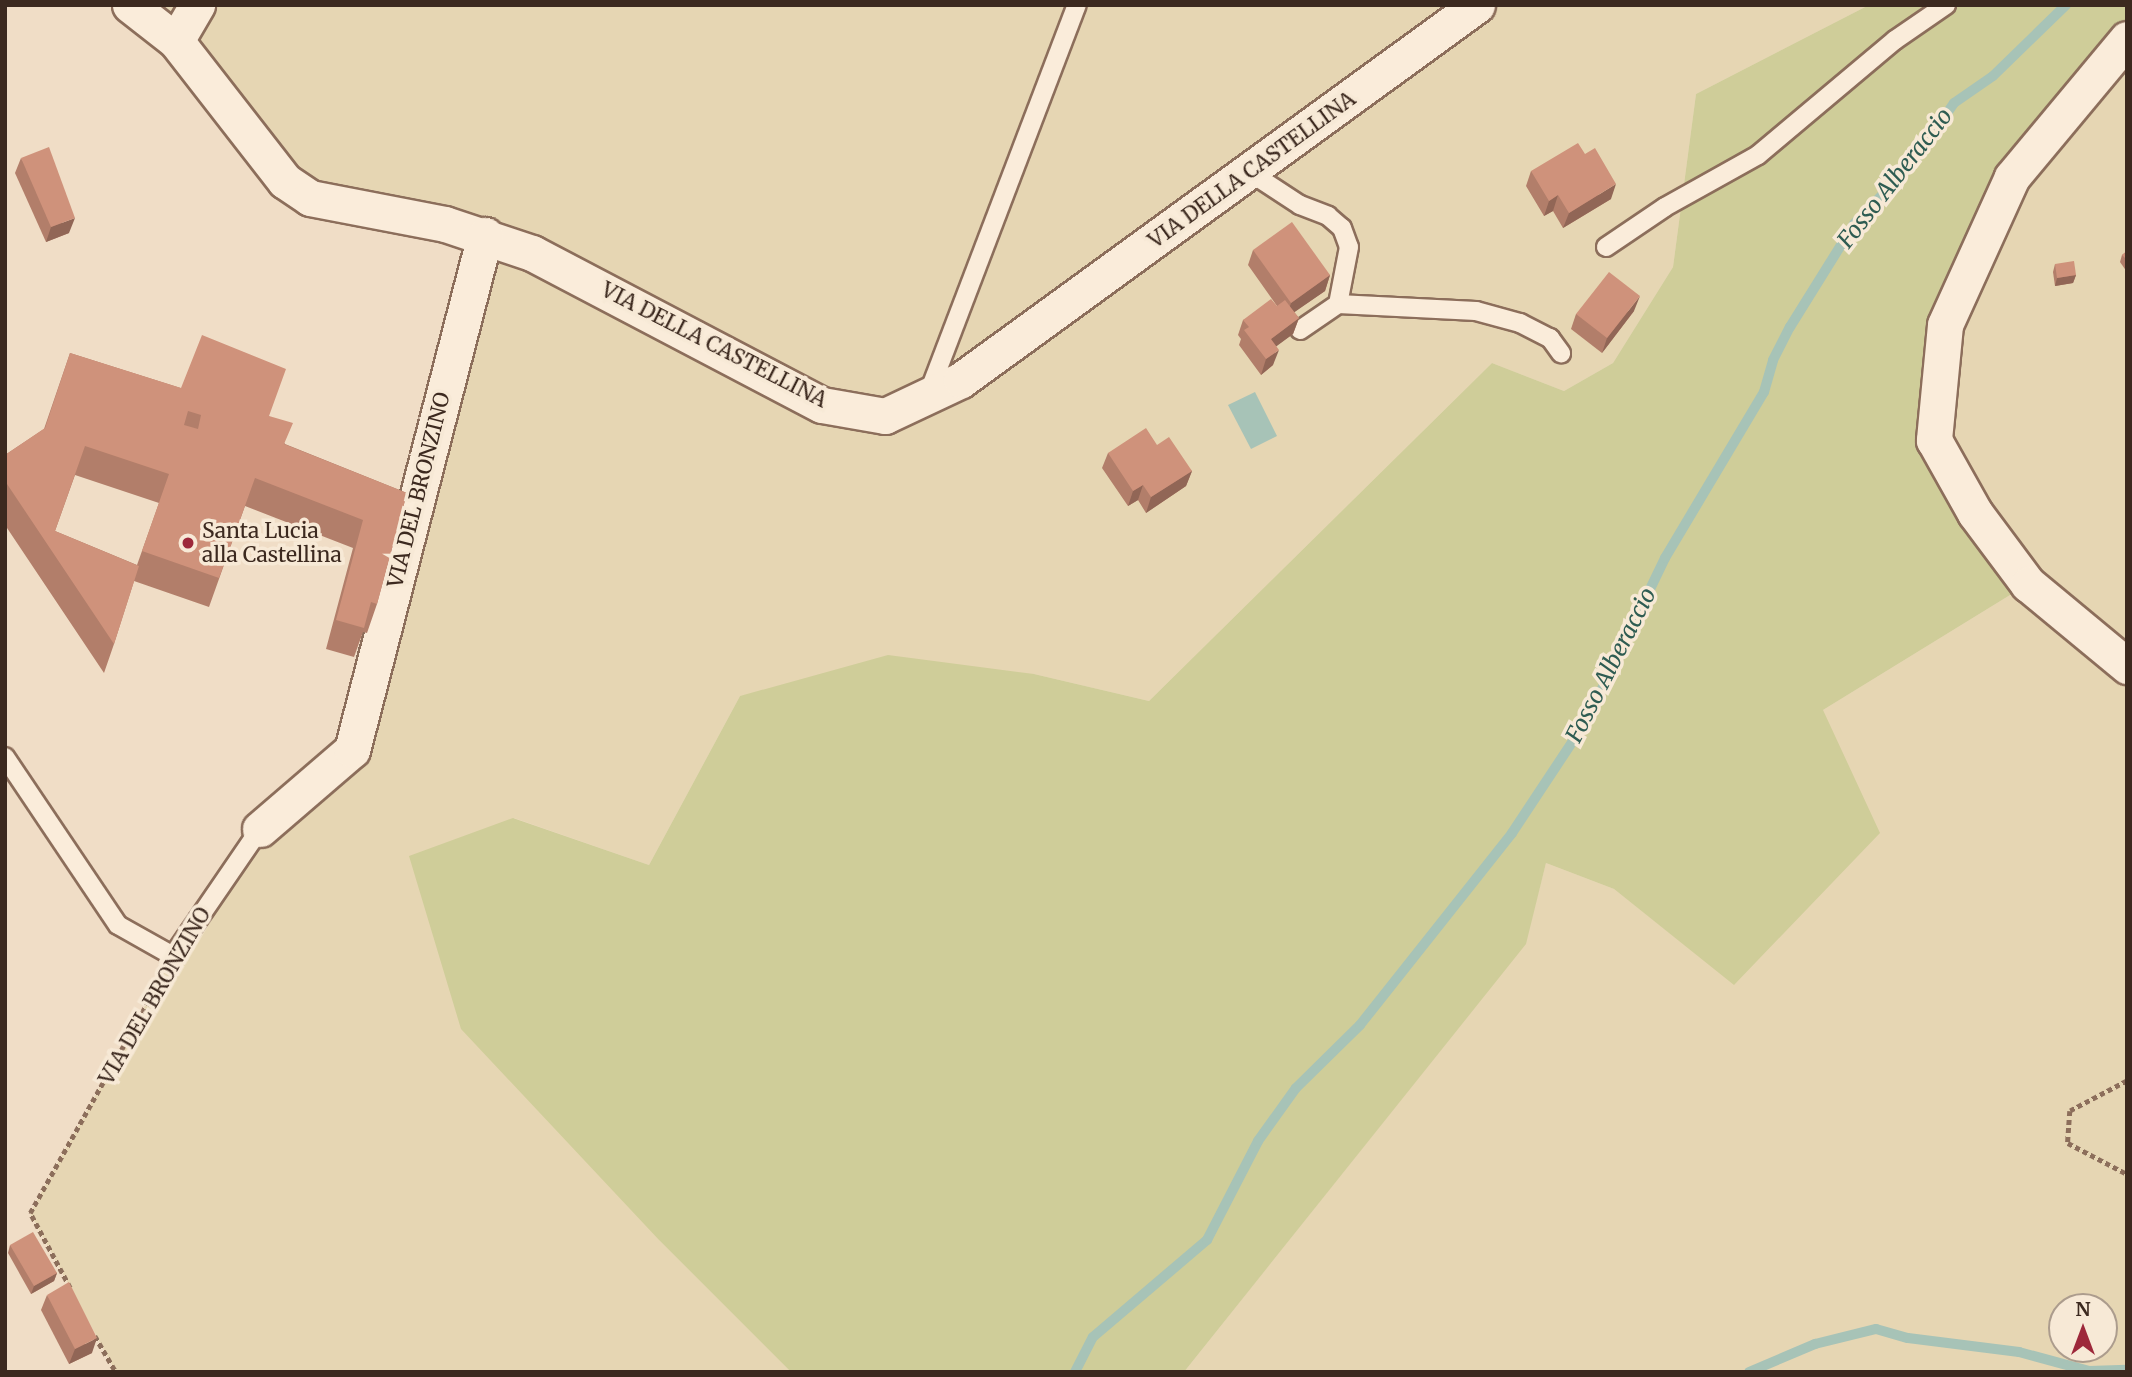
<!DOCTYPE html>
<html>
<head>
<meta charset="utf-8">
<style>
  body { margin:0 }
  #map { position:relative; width:2132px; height:1377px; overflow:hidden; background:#f0ddc6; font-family:Merriweather,serif }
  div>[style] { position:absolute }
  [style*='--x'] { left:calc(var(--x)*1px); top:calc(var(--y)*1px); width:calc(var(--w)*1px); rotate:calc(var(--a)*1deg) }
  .farmland>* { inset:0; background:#e6d6b3 }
  .green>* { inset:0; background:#cfcd99 }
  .water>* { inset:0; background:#a7c3b7 }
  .stream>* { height:10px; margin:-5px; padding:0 5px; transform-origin:5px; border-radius:5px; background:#a7c3b7 }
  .path>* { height:4.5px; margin-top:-2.25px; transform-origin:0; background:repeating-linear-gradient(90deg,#8c6e5b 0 5px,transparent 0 8.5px) }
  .roads { filter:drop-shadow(2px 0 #8c6e5b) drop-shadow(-2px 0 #8c6e5b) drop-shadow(0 2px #8c6e5b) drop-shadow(0 -2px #8c6e5b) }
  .service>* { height:18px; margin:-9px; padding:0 9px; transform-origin:9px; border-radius:9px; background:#faecda }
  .minor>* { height:35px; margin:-17.5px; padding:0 17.5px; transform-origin:17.5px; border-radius:17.5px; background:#faecda }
  .wall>* { inset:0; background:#b27e6a }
  .shaded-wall>* { inset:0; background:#916656 }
  .building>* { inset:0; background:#cf927b }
  .dots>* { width:19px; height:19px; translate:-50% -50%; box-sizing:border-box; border:4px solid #f7e9d6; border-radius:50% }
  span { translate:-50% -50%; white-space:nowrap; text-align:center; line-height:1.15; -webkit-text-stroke:7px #f7e9d6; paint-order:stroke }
  .street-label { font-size:21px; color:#3c291f }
  .poi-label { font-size:21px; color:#3c291f }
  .left { translate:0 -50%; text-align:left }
  .water-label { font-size:23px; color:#2e5c52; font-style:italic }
  .frame { position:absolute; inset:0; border:7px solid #3c291f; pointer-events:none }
  .north { position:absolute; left:2048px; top:1293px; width:70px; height:70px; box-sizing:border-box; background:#f7e9d6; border:2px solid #ac9c8d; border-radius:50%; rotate:0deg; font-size:19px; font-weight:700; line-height:28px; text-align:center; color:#3c291f }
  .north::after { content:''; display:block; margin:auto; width:24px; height:32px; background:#9d283a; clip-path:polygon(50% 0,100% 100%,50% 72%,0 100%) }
</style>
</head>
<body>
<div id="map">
  <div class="farmland">
    <div style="clip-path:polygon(130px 5px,1869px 5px,1696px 94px,1673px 267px,1613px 363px,1564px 391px,1492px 363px,1149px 701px,1034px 674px,740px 696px,649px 865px,514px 818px,660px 1241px,791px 1372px,116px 1372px,30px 1213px,173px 956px,260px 829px,352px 750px,485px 236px,310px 198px)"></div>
    <div style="clip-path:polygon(evenodd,2127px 39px,2127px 1372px,1184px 1372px,1525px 944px,1546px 863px,1614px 889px,1734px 984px,1823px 710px,2028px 584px,1934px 440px,1945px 325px,2012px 177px,2127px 39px,2062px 1307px,2104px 1307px,2104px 1349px,2062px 1349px,2062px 1307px)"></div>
  </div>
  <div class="green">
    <div style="clip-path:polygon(1869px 5px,2127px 5px,2127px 39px,2012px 177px,1945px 325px,1934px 440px,2028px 584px,1823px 710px,1880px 833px,1734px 985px,1614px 889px,1546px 863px,1526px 944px,1184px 1372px,791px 1372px,660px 1241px,461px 1029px,409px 856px,513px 818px,649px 865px,740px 696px,888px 655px,1034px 674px,1149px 701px,1492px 363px,1564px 391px,1613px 363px,1673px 267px,1696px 94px)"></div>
  </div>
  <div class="water">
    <div style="clip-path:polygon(1255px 392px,1277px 436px,1251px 449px,1228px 405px)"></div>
  </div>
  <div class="stream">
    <div style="--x:1075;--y:1372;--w:39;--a:-63"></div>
    <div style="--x:1093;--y:1337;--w:150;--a:-40.4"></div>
    <div style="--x:1207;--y:1240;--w:111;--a:-62.7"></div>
    <div style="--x:1258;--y:1141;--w:65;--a:-54.4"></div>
    <div style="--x:1296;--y:1088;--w:90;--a:-44.5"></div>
    <div style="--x:1360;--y:1025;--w:245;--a:-51.6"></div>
    <div style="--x:1512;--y:833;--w:138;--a:-56.5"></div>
    <div style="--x:1588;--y:718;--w:178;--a:-64.3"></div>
    <div style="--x:1665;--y:558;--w:193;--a:-59.2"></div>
    <div style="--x:1764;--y:392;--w:33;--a:-74"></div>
    <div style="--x:1773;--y:360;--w:37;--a:-63"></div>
    <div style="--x:1790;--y:327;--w:121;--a:-58.1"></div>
    <div style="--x:1854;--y:224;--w:86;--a:-45.9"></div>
    <div style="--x:1914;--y:162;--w:71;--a:-55.9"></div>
    <div style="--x:1954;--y:103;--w:47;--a:-34.7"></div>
    <div style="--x:1993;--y:76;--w:102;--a:-44.2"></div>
    <div style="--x:1749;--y:1372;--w:72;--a:-23"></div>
    <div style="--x:1815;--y:1344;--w:63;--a:-13.8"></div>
    <div style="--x:1876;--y:1329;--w:33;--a:16"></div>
    <div style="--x:1908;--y:1338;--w:112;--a:7.2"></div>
    <div style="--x:2019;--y:1352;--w:73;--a:15.2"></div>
    <div style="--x:2089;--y:1371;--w:38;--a:-2"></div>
  </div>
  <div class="path">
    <div style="--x:2127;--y:1081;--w:64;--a:152.2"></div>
    <div style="--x:2070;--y:1111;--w:32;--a:94"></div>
    <div style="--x:2068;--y:1143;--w:67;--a:27.7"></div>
    <div style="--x:70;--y:1288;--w:85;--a:-118.1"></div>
    <div style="--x:30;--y:1213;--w:270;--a:-60.8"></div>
    <div style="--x:95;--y:1336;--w:42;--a:59.7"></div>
  </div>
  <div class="roads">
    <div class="service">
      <div style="--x:1248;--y:171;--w:62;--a:33.2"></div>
      <div style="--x:1300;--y:205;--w:30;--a:21"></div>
      <div style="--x:1328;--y:216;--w:18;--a:41"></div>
      <div style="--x:1342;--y:228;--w:20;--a:70"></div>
      <div style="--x:1349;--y:247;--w:58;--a:100.9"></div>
      <div style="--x:1338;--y:304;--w:46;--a:145.6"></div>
      <div style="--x:1606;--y:247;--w:71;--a:-34.1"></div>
      <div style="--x:1665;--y:207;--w:107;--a:-29.2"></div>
      <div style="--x:1758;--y:155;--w:179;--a:-40"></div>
      <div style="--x:1895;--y:40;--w:62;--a:-34.5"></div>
      <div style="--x:1338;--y:304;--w:138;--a:2.9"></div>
      <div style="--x:1476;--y:311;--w:46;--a:15.3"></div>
      <div style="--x:1520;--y:323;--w:34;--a:27"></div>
      <div style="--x:1550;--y:338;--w:19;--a:54"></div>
      <div style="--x:929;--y:392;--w:414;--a:-69.1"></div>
      <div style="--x:5;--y:757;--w:202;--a:56.1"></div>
      <div style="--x:118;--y:925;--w:63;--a:29.4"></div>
      <div style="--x:173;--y:956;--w:154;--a:-55.6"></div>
    </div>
    <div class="minor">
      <div style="--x:130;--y:5;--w:58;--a:38"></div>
      <div style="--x:176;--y:41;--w:177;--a:52.1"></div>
      <div style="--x:285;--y:181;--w:30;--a:34"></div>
      <div style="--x:310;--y:198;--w:137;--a:10.9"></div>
      <div style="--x:445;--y:224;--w:92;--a:18.4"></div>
      <div style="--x:532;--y:253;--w:327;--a:27.7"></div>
      <div style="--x:822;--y:405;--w:64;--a:9.9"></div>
      <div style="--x:885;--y:416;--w:84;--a:-25.3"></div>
      <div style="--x:961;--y:380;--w:638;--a:-36.01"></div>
      <div style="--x:2127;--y:39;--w:180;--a:129.8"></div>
      <div style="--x:2012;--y:177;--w:162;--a:114.4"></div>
      <div style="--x:1945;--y:325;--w:116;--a:95.5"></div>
      <div style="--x:1934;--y:440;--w:84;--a:60.7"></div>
      <div style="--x:1975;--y:513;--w:89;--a:53.3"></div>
      <div style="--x:2028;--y:584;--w:129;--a:39.6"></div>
      <div style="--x:176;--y:41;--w:42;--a:-59.7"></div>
      <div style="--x:260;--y:829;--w:121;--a:-40.7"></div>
      <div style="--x:352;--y:750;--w:532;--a:-75.52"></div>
    </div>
  </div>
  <div class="wall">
    <div style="clip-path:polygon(21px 158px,69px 233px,46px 242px,15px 173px)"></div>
    <div style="clip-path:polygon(1531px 171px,1611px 199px,1563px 228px,1553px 211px,1544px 216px,1526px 186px)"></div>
    <div style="clip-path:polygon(1253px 250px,1330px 275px,1325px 291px,1294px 312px,1299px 318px,1293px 334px,1276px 346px,1273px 365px,1261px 375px,1239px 345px,1241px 339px,1238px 335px,1243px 320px,1277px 306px,1248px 265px)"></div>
    <div style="clip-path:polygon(2127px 251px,2127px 272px,2120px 262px,2122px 255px)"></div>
    <div style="clip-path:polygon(2055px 264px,2076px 275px,2073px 283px,2055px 286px,2053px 272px)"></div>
    <div style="clip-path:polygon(1634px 311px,1602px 353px,1571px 329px,1576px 314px)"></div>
    <div style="clip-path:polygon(evenodd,70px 353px,269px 416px,285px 444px,407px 493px,377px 604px,367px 633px,363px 632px,354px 657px,326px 649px,353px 548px,245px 506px,209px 607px,134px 581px,114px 644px,104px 673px,5px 525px,5px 455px,44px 429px,70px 353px,75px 475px,159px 503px,137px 565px,55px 531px,75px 475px)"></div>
    <div style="clip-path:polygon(1157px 445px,1192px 471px,1186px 486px,1146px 513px,1138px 500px,1128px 506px,1102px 468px,1108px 453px)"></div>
    <div style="clip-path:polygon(10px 1245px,57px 1273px,54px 1281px,31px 1294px,8px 1253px)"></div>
    <div style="clip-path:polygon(47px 1295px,92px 1353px,69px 1364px,41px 1310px)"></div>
  </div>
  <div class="shaded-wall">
    <div style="clip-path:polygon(1616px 184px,1611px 199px,1563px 228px,1569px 213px)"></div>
    <div style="clip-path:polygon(1558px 195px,1553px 211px,1544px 216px,1549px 201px)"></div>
    <div style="clip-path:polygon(75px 218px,69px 233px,46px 242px,51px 227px)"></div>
    <div style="clip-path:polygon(1330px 275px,1325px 291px,1286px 318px,1291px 303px)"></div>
    <div style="clip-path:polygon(2076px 275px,2073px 283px,2055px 286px,2057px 278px)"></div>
    <div style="clip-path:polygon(1640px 296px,1634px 311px,1602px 353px,1607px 338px)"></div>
    <div style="clip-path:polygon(1299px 318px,1293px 334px,1266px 354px,1271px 339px)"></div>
    <div style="clip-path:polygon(1279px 350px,1273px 365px,1261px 375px,1266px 359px)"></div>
    <div style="clip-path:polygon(1192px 471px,1186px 486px,1146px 513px,1151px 497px)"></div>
    <div style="clip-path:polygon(1143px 485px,1138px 500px,1128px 506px,1133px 491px)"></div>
    <div style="clip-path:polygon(57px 1273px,54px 1281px,31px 1294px,34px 1286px)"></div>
    <div style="clip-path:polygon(97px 1338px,92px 1353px,69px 1364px,75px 1349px)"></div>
  </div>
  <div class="building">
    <div style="clip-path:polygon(1578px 143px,1585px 154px,1595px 148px,1616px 184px,1569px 213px,1558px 195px,1549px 201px,1531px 171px)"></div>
    <div style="clip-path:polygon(49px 147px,75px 218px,51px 227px,21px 158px)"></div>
    <div style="clip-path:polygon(1292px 222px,1330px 275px,1291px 303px,1253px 250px)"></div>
    <div style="clip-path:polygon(2127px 251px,2127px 260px,2122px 255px)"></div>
    <div style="clip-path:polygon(2074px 261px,2076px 275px,2057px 278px,2055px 264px)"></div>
    <div style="clip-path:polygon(1609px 272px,1640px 296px,1607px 338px,1576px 314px)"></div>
    <div style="clip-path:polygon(1271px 299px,1277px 306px,1285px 300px,1299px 318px,1271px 339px,1279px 350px,1266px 359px,1244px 330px,1249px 327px,1243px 320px)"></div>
    <div style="clip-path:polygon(evenodd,202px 335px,286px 369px,269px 416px,293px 423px,284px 444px,407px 493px,377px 604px,371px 602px,364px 628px,336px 620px,363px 520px,255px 478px,219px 578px,142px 551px,169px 474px,85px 446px,55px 531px,139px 566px,114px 644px,5px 481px,5px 455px,45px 428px,70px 353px,181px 388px,202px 335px,188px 411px,201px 415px,198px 429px,184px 425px,188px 411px)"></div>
    <div style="clip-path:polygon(1146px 428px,1157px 445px,1169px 437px,1192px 471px,1151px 497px,1143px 485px,1133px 491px,1108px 453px)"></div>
    <div style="clip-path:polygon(33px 1232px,57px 1273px,34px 1286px,10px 1245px)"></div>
    <div style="clip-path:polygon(69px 1282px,97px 1338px,75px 1349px,47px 1295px)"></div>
  </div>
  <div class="dots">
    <div style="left:188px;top:543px;background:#9d283a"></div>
  </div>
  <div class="street-label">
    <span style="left:1252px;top:170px;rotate:-36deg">VIA DELLA CASTELLINA</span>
    <span style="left:714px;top:345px;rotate:27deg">VIA DELLA CASTELLINA</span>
    <span style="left:419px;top:490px;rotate:-76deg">VIA DEL BRONZINO</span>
    <span style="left:155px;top:996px;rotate:-60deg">VIA DEL BRONZINO</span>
  </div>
  <div class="poi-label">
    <span class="left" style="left:202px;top:543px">Santa Lucia<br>alla Castellina</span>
  </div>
  <div class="water-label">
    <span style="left:1895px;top:178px;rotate:-52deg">Fosso Alberaccio</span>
    <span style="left:1611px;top:665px;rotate:-63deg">Fosso Alberaccio</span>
  </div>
  <div class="frame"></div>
  <div class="north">N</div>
</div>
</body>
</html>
